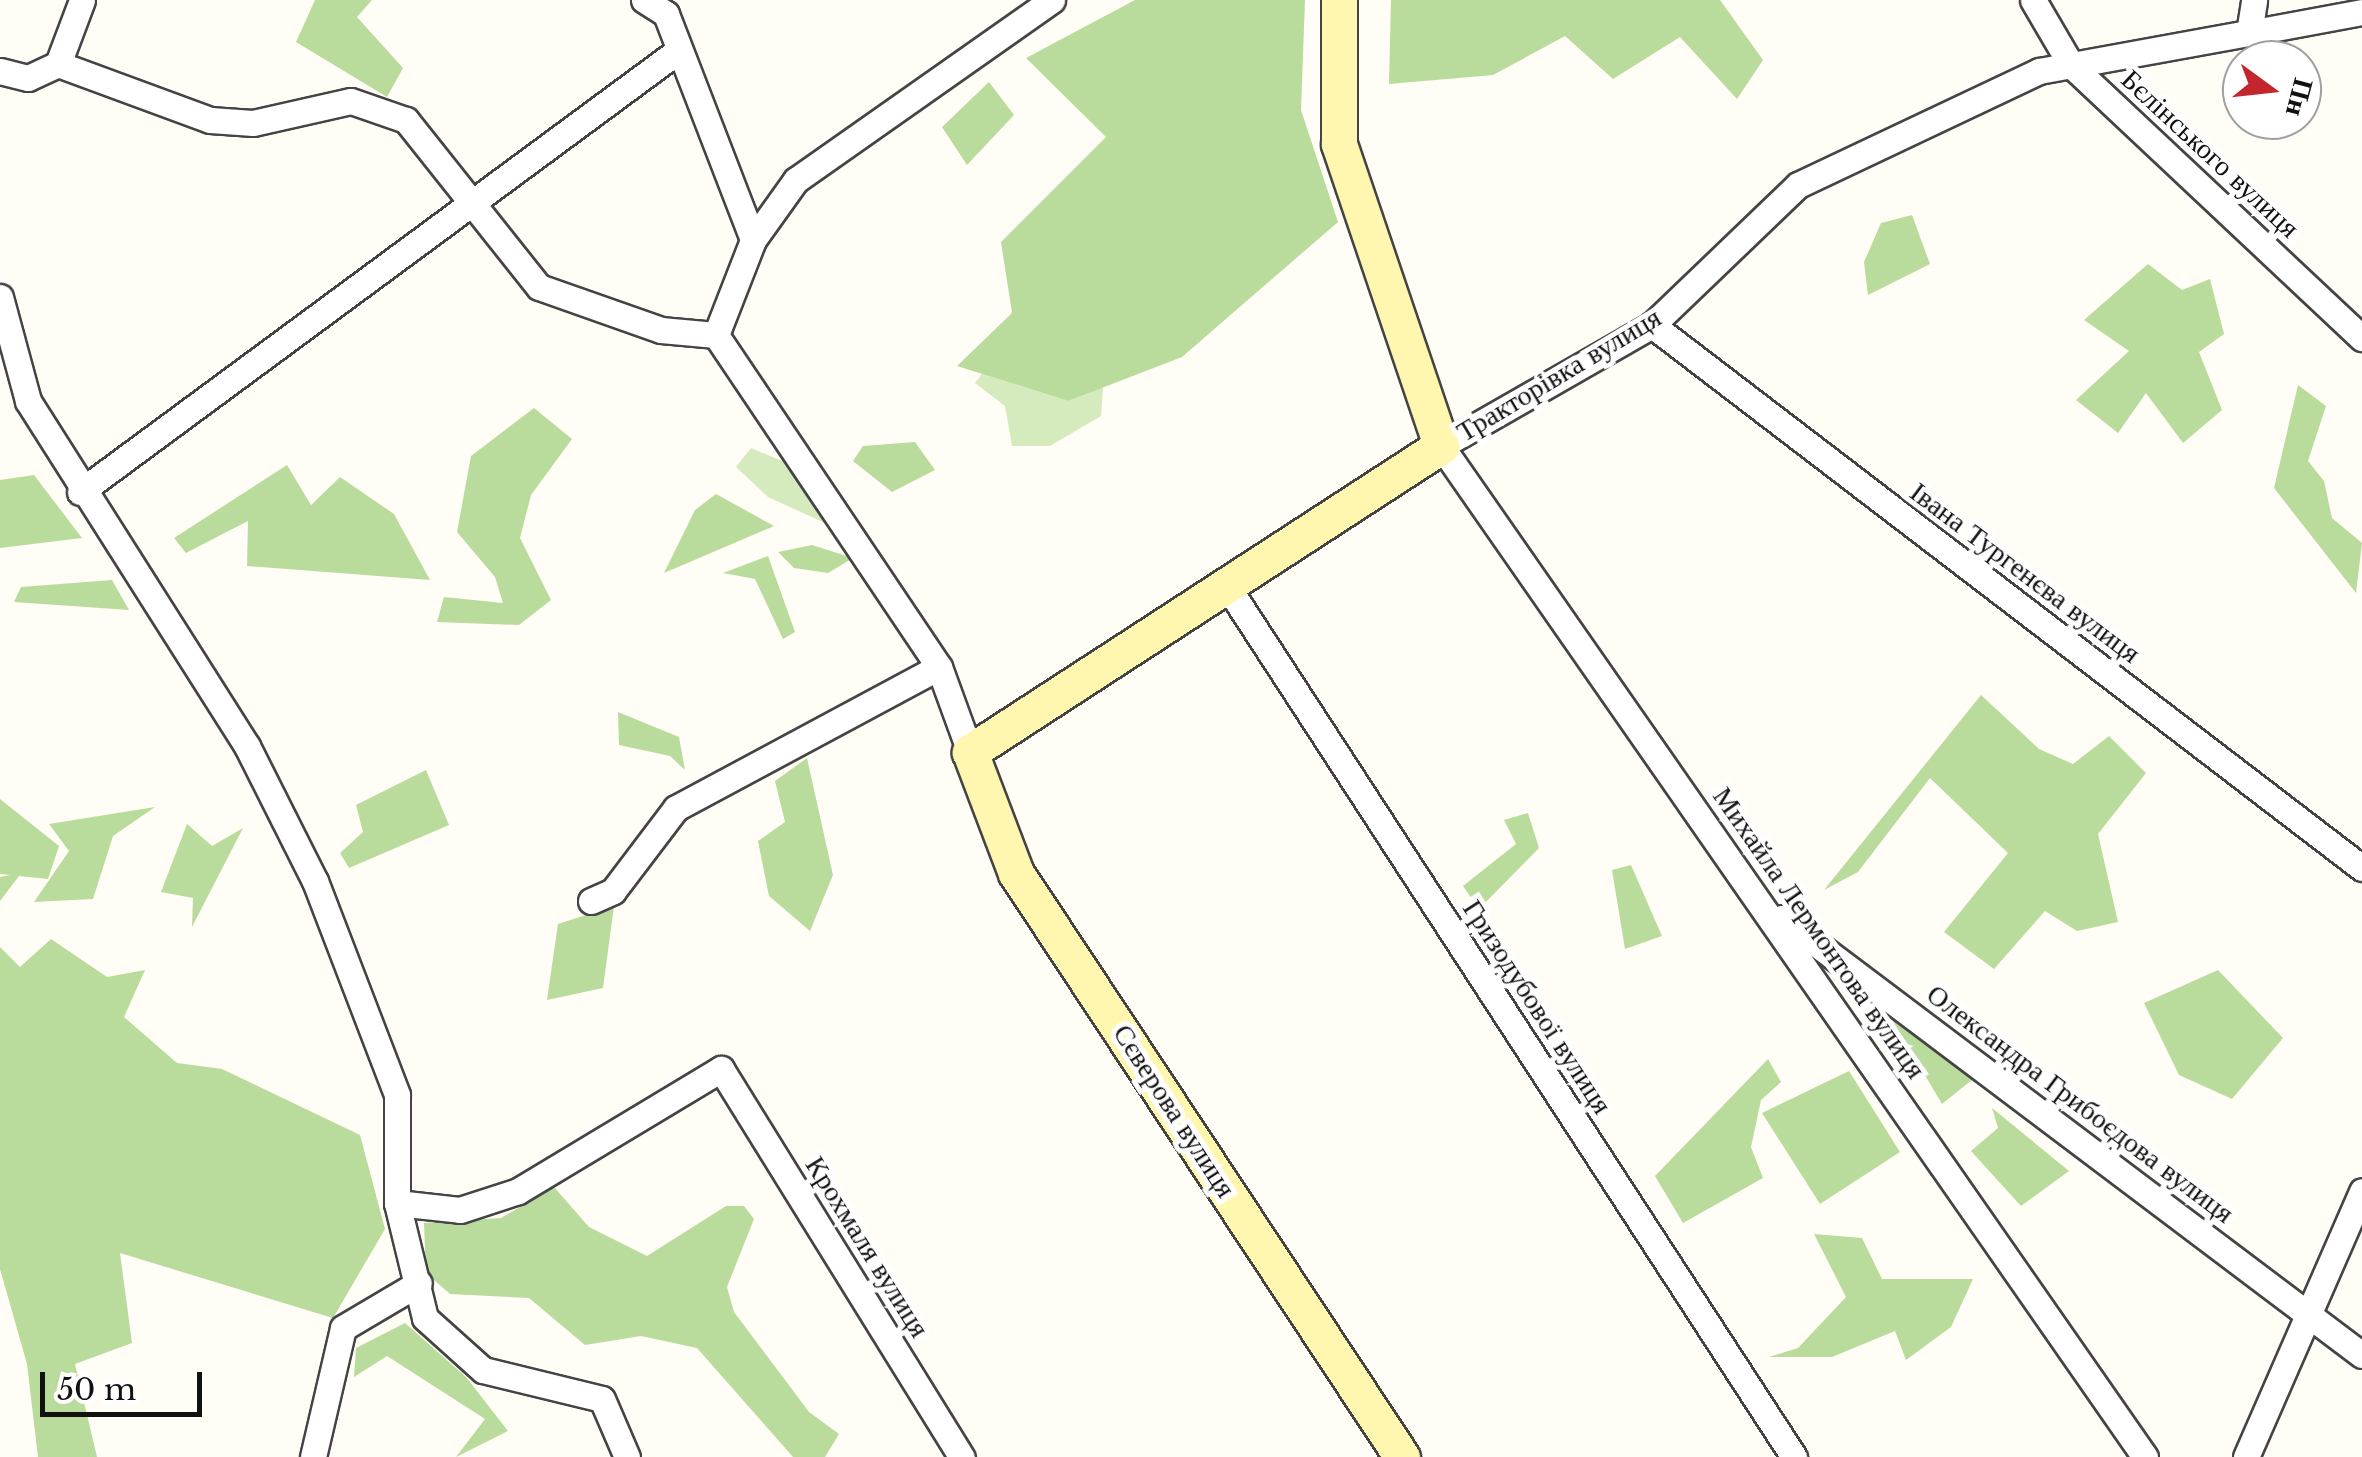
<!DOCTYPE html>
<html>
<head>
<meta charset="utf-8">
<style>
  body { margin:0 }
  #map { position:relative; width:2362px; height:1457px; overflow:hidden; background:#fffdf5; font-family:"Libre Baskerville",serif }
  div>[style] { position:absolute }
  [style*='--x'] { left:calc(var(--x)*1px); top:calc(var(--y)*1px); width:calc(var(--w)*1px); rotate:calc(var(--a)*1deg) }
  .green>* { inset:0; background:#d5ebbd }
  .forest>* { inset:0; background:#b9dc9c }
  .roads { filter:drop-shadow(2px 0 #444) drop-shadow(-2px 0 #444) drop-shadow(0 2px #444) drop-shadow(0 -2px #444) }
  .street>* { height:25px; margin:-12.5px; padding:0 12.5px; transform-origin:12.5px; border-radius:12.5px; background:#fff }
  .secondary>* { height:35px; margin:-17.5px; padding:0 17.5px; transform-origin:17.5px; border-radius:17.5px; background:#fff6b0 }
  span { translate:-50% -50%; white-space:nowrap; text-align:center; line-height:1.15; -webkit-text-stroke:10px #fff; paint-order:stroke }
  .street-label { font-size:28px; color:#111 }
  .north { position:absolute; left:2222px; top:40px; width:100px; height:100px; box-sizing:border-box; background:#fff; border:2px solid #a0a0a0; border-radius:50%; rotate:105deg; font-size:28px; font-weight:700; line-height:40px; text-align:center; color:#111 }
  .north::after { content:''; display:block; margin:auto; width:35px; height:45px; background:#c4262e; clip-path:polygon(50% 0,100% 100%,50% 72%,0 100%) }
  .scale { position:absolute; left:40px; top:1372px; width:162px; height:45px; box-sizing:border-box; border:5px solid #111; border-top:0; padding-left:12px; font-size:30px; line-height:35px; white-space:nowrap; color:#111; -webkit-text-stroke:8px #fff; paint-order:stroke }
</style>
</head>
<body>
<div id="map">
  <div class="green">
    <div style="clip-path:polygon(982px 374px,1068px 401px,1103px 387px,1101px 416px,1050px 446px,1012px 446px,1005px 406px,975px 383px)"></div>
    <div style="clip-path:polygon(751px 448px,787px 463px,825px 523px,768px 497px,736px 467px)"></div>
  </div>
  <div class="forest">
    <div style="clip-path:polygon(315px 0,372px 0,357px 17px,403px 68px,387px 97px,296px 42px)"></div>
    <div style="clip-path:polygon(1135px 0,1305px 0,1301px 110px,1338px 222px,1182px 357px,1068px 401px,957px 366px,1012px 313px,1001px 242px,1106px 137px,1026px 58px)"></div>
    <div style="clip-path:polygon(1391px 0,1720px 0,1763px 60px,1737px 99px,1680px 37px,1613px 79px,1565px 36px,1493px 75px,1389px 84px)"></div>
    <div style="clip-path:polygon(989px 82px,1014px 115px,967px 165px,942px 127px)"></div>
    <div style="clip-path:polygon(1912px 215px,1930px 264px,1868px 295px,1864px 262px,1881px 223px)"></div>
    <div style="clip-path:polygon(2148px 264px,2182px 290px,2210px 279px,2224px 334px,2199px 352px,2222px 410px,2183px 443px,2146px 393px,2118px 433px,2076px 400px,2129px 351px,2084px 320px)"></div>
    <div style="clip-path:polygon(2298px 385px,2326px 406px,2308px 461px,2324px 481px,2332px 518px,2362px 543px,2356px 593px,2274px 488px)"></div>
    <div style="clip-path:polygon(534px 408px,572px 439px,531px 495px,520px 538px,551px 600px,519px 625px,437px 622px,444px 597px,503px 603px,495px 577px,457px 532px,471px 456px)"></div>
    <div style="clip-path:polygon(915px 442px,935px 470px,892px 492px,853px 461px,863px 446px)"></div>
    <div style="clip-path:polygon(287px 465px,311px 505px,340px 477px,394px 514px,430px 580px,247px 566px,248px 521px,186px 553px,174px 538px)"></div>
    <div style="clip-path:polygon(34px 475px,82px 538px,0 548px,0 480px)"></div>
    <div style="clip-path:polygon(716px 494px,774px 526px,664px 573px,695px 510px)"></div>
    <div style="clip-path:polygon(812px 545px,853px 558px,828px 573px,794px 568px,778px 552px)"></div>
    <div style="clip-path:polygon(768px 556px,795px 632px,783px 639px,755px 579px,723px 573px)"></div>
    <div style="clip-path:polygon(112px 580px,129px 610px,14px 602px,21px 587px)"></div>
    <div style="clip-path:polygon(1981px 695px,2039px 749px,2073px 764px,2109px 736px,2146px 773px,2098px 834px,2118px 922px,2077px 931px,2045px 911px,1994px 969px,1944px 932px,2008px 853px,1930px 778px,1858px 872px,1824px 890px)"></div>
    <div style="clip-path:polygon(618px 712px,679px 737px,685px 770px,670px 756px,619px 745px)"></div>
    <div style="clip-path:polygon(807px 758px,833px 875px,810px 931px,769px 896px,758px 841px,785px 822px,775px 781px)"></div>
    <div style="clip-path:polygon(426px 770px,449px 825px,349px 868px,340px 853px,363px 832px,356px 805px)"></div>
    <div style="clip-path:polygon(0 799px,59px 846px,48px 879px,19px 876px,0 901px,0 877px,10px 875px,0 874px)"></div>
    <div style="clip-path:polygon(155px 807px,113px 836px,93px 899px,34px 902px,69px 851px,49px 824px)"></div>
    <div style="clip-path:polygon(1528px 813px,1539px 848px,1479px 909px,1463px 886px,1516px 844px,1504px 820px)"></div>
    <div style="clip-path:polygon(187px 824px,212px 846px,243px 828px,192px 927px,193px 898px,161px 892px)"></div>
    <div style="clip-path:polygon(1631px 865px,1662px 936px,1625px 949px,1612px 870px)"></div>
    <div style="clip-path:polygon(614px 906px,603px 988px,547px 1000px,558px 924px)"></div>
    <div style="clip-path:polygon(51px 939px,107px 977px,145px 970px,124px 1017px,177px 1063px,222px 1069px,360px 1135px,385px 1229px,333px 1318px,120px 1253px,132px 1343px,75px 1364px,97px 1457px,38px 1457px,27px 1364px,0 1269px,0 947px,20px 967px)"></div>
    <div style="clip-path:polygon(2218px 970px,2283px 1038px,2232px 1099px,2179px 1075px,2144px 1003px)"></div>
    <div style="clip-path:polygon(1884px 1006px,1978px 1075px,1942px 1104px)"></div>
    <div style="clip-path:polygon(1768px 1059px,1781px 1082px,1761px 1100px,1751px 1147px,1763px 1178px,1683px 1223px,1655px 1176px)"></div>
    <div style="clip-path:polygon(1849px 1071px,1900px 1152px,1820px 1204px,1762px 1113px)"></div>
    <div style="clip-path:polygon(1992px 1108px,2069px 1171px,2021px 1206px,1971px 1151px,1998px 1128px)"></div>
    <div style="clip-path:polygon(554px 1187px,589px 1227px,647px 1256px,726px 1206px,744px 1206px,754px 1219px,727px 1287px,734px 1312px,809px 1412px,839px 1434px,825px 1457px,793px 1457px,697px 1348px,641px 1336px,585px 1345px,529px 1298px,450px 1294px,426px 1273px,424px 1223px,501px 1218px)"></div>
    <div style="clip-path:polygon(1814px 1234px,1862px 1238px,1882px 1279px,1973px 1279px,1951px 1327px,1906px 1360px,1895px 1331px,1832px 1357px,1769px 1357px,1798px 1348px,1846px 1297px)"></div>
    <div style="clip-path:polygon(405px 1323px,466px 1377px,508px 1431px,456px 1457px,485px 1419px,387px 1356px,354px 1377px,356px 1348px)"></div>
  </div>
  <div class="roads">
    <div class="street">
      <div style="--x:644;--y:0;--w:26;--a:32"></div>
      <div style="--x:666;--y:14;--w:242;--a:68.9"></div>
      <div style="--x:2033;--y:0;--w:75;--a:59.7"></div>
      <div style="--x:2071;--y:65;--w:399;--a:43.2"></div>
      <div style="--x:2249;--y:33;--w:115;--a:-10.5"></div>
      <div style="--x:58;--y:64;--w:68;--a:-69.4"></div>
      <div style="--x:0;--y:71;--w:29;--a:14"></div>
      <div style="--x:28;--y:78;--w:33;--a:-25"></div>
      <div style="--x:58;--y:64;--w:162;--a:20.2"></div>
      <div style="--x:210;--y:120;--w:43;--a:4"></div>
      <div style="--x:253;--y:123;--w:100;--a:-12.7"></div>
      <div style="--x:351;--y:101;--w:58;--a:19.1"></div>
      <div style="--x:406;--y:120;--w:213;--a:51.5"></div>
      <div style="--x:539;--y:287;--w:129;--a:19.4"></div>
      <div style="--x:661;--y:330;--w:55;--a:5.2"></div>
      <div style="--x:0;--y:297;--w:108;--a:74.9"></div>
      <div style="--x:28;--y:401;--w:409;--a:57.6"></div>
      <div style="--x:247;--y:746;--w:151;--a:63.3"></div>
      <div style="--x:315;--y:881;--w:229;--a:69"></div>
      <div style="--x:397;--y:1095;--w:108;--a:90"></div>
      <div style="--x:397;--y:1203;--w:118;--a:76.3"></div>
      <div style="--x:425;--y:1318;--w:78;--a:41.9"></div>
      <div style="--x:483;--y:1370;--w:122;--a:13.7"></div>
      <div style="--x:602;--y:1399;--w:63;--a:66.7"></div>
      <div style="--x:1652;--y:325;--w:894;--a:37.41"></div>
      <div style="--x:80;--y:492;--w:744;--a:-36.42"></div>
      <div style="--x:1229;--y:589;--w:1036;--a:56.94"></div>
      <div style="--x:970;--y:752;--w:90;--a:-110"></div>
      <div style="--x:939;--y:667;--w:400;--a:-123.9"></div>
      <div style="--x:716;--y:335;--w:102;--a:-68.7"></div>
      <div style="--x:753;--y:240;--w:74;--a:-54.4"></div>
      <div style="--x:796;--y:180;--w:313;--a:-35.1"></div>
      <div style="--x:591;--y:901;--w:24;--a:-24"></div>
      <div style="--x:613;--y:891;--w:104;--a:-52.8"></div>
      <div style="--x:676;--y:808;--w:298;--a:-28.2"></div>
      <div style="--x:1782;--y:918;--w:726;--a:37"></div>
      <div style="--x:397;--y:1203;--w:63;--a:6.3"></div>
      <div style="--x:460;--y:1210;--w:61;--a:-18.1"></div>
      <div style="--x:518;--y:1191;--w:237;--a:-31"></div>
      <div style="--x:721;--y:1069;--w:457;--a:58.2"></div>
      <div style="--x:313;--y:1457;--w:132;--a:-76.9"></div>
      <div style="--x:343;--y:1328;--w:88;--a:-30.6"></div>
      <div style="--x:2145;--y:1457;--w:1232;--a:-124.85"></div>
      <div style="--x:1441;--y:446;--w:243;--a:-29.8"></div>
      <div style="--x:1652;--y:325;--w:202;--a:-43.8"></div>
      <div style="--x:1798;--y:185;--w:267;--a:-25.3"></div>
      <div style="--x:2039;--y:71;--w:213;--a:-10.3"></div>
      <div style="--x:2249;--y:33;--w:33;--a:-81"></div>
      <div style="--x:2246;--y:1457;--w:290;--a:-66.4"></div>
    </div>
    <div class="secondary">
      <div style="--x:1339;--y:0;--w:144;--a:90"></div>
      <div style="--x:1339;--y:144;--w:319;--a:71.3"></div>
      <div style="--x:1441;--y:446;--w:562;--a:146.99"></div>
      <div style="--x:970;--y:752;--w:129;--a:69.2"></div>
      <div style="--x:1016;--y:873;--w:700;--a:56.54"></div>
    </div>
  </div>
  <div class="street-label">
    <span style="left:2210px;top:154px;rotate:43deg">Бєлінського вулиця</span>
    <span style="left:1559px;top:375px;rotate:-31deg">Тракторівка вулиця</span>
    <span style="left:2025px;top:573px;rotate:37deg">Івана Тургенєва вулиця</span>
    <span style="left:1819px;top:933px;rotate:55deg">Михайла Лермонтова вулиця</span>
    <span style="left:1537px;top:1007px;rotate:57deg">Гризодубової вулиця</span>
    <span style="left:2080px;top:1104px;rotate:37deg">Олександра Грибоєдова вулиця</span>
    <span style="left:1174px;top:1111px;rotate:57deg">Сєверова вулиця</span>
    <span style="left:867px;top:1247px;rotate:58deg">Крохмаля вулиця</span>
  </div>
  <div class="north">Пн</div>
  <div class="scale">50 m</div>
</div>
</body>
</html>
